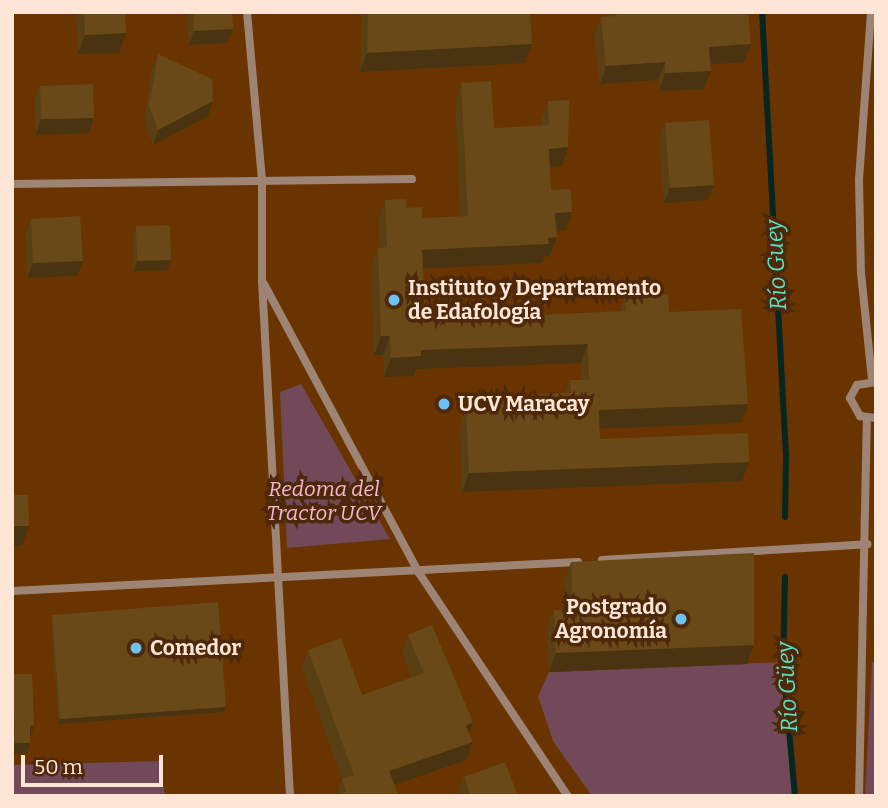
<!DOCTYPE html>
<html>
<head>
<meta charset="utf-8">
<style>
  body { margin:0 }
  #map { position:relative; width:888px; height:808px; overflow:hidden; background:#5e2f03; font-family:Bitter,serif }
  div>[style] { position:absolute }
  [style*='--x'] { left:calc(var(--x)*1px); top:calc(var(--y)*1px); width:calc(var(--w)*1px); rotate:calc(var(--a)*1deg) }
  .built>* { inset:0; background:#6a3400 }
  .green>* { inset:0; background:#714958 }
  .stream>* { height:6px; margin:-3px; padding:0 3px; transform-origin:3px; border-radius:3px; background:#06261f }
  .lane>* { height:8px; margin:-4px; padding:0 4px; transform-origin:4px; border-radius:4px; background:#9d8474 }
  .wall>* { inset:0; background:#593f14 }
  .shaded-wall>* { inset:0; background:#493310 }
  .building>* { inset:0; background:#684917 }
  .dots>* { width:19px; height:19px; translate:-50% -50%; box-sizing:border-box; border:4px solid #4d280a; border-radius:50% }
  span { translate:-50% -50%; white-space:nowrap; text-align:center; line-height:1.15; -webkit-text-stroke:7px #4d280a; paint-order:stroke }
  .poi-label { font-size:21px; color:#fee6d6; font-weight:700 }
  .left { translate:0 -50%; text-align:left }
  .right { translate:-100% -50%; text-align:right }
  .park-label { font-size:21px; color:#f4b7cd; font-style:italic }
  .water-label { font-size:23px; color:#5ae2c4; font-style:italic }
  .frame { position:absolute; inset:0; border:14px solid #fee6d6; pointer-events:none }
  .scale { position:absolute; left:21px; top:755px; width:142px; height:32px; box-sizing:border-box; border:4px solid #fee6d6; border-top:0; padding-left:9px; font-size:21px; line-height:24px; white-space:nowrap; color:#fee6d6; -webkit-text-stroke:5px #4d280a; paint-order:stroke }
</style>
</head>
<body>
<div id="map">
  <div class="built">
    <div style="clip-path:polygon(12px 12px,876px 12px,876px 796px,12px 796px)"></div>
  </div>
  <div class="green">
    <div style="clip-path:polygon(301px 384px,390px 539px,287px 548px,280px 392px)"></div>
    <div style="clip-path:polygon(783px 662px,795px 796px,592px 796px,553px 741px,538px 696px,549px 672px)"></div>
    <div style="clip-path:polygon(872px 662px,876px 662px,876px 796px,865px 796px)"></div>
    <div style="clip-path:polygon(160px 761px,165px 796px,12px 796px,12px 765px)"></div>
  </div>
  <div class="stream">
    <div style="--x:762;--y:12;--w:445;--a:86.9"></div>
    <div style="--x:786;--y:456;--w:61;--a:90.9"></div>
    <div style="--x:785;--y:577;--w:85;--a:91.3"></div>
    <div style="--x:783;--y:662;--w:135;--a:84.9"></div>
  </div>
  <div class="lane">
    <div style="--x:247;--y:12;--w:169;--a:84.9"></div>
    <div style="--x:262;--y:180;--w:101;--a:90"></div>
    <div style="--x:262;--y:281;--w:516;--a:86.89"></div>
    <div style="--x:871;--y:12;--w:168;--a:94.1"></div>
    <div style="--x:859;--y:180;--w:93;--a:88.8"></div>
    <div style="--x:861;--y:273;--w:108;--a:84.1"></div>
    <div style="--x:12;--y:184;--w:400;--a:-0.7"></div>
    <div style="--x:264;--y:284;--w:328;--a:61.8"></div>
    <div style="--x:419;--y:573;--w:268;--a:56.3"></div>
    <div style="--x:876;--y:382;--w:19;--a:171"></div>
    <div style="--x:857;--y:385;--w:15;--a:118"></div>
    <div style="--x:850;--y:398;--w:21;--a:61"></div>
    <div style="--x:860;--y:416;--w:16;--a:7"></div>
    <div style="--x:602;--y:560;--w:266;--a:-3.4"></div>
    <div style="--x:12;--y:591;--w:567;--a:-2.93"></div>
    <div style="--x:859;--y:796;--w:377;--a:-88.8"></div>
  </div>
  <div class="wall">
    <div style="clip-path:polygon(76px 12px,125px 12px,119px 53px,78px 54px)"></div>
    <div style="clip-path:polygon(187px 12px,232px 12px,227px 43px,189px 45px)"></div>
    <div style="clip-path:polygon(362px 12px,530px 12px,525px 63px,360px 72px)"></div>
    <div style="clip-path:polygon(608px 12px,669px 12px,669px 14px,744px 62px,710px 64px,704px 89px,659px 91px,658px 80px,600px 84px,594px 35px,601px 17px,608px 17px)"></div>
    <div style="clip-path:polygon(158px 54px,208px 116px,153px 145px,144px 121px,152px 69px)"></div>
    <div style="clip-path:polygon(461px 83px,494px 128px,542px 126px,541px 120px,548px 101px,568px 147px,562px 166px,550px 167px,551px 190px,565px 231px,556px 231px,557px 237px,550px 256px,544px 257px,542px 263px,423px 269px,425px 320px,620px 312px,625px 296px,669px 312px,748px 404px,741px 423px,600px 429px,600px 439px,742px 481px,462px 492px,460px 428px,466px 409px,496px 408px,501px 396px,565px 393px,570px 380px,581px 380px,581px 363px,416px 369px,414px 376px,384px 377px,383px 355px,374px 355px,371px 267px,378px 248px,380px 248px,378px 220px,385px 200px,407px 208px,422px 218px,460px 217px,455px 102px)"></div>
    <div style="clip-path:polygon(40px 86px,94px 118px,89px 133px,36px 135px,34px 101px)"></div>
    <div style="clip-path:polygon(665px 123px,714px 185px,708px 200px,664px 203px,659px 138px)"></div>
    <div style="clip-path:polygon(31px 219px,83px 261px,77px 276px,27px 278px,25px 234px)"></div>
    <div style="clip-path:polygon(136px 226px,167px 270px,134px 271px,133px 236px)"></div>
    <div style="clip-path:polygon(571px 562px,754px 645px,747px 664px,549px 672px,547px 629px,554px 610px,565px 610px,564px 581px)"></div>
    <div style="clip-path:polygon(52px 615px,226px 707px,224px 712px,58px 724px,51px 620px)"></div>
    <div style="clip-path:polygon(408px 635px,469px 734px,466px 760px,336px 796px,342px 779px,302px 668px,308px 650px,362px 695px,412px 677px,402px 653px)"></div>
    <div style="clip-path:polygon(13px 674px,34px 725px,30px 736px,30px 743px,27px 753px,12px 754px)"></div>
    <div style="clip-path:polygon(464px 777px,518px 796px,457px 796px)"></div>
  </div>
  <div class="shaded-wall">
    <div style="clip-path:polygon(233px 29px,227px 43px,189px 45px,194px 31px)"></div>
    <div style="clip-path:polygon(126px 33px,119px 53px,78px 54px,85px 35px)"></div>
    <div style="clip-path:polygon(532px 44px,525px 63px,360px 72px,367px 53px)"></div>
    <div style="clip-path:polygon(751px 44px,744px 62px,703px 65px,709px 47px)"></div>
    <div style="clip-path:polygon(665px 62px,658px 80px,600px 84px,606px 66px)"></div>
    <div style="clip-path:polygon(711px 71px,704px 89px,659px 91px,665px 73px)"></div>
    <div style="clip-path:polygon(213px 101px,208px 116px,153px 145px,158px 130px)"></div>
    <div style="clip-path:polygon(94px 118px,89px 133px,36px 135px,41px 119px)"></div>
    <div style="clip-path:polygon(568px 147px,562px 166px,542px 168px,549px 149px)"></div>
    <div style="clip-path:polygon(714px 185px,708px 200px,664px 203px,670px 188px)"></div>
    <div style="clip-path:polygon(572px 212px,565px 231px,548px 232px,555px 213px)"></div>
    <div style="clip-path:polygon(557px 237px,550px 256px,544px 257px,542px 263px,415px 269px,422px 250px)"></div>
    <div style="clip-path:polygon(171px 260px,167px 270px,134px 271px,137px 261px)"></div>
    <div style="clip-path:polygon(83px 261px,77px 276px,27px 278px,33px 263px)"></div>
    <div style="clip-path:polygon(381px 336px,390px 336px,383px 355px,374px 355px)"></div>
    <div style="clip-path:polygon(588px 344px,581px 363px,416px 369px,414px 376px,384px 377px,391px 358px,421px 350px)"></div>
    <div style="clip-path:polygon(748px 404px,741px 423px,592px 429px,599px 410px)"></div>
    <div style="clip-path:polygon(749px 462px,742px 481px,462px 492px,469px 473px)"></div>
    <div style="clip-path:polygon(12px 526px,29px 526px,22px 546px,12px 546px)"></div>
    <div style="clip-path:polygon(754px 645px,747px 664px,549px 672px,556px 653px)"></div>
    <div style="clip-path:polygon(226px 707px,224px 712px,58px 724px,60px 719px)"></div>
    <div style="clip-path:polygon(473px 722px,467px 740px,466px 726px)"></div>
    <div style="clip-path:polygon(34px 725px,31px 736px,26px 736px,30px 726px)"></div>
    <div style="clip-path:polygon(473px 742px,466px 760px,383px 789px,389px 771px)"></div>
    <div style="clip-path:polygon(15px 743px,30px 743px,27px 753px,12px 754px)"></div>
  </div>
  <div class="building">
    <div style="clip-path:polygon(84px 12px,125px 12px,126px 33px,85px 35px)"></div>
    <div style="clip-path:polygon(193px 12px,232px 12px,233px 29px,194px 31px)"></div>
    <div style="clip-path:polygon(368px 12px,530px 12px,532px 44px,367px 53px)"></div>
    <div style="clip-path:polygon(615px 12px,669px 12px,669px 14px,690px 12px,748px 12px,751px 44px,709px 47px,711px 71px,665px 73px,665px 62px,606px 66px,601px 17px,616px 16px)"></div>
    <div style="clip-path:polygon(158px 54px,212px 79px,213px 101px,158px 130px,149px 106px)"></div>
    <div style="clip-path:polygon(491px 81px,494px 128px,549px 125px,548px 101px,569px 100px,568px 147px,549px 149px,551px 190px,571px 189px,572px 212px,555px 213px,557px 237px,548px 238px,549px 244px,422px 250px,425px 320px,626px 311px,625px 296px,668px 294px,669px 312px,741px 309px,748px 404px,599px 410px,600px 439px,748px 433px,749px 462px,469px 473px,466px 409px,501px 408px,501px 396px,571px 393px,570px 380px,589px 380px,588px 344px,421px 350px,421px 356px,391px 358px,390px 336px,381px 336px,378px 248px,387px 247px,385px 200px,406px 199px,407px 208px,422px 207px,422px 218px,468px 216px,461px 83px)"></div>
    <div style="clip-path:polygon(93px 84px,94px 118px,41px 119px,40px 86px)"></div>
    <div style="clip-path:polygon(709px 120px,714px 185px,670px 188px,665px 123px)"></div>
    <div style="clip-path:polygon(80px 216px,83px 261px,33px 263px,31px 219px)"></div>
    <div style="clip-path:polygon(170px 225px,171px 260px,137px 261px,136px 226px)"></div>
    <div style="clip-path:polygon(12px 495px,28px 495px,29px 526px,12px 526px)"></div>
    <div style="clip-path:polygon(754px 553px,754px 645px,556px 653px,554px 610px,573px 610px,571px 562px)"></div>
    <div style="clip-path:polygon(218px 602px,226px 707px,60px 719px,52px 615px)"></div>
    <div style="clip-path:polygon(432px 625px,473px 722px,466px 726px,473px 742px,389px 771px,399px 796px,336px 796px,346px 792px,342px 779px,354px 775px,308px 650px,341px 638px,362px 695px,424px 673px,408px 635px)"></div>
    <div style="clip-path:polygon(13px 674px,32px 674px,34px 725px,30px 726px,30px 743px,15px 743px)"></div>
    <div style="clip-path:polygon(505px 762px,518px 796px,471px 796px,464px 777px)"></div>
  </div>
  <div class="dots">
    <div style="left:394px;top:300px;background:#6dc2f3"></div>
    <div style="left:444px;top:404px;background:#6dc2f3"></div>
    <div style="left:681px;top:619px;background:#6dc2f3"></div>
    <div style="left:136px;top:648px;background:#6dc2f3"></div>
  </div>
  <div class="poi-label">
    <span class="left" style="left:408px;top:300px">Instituto y Departamento<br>de Edafología</span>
    <span class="left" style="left:458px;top:404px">UCV Maracay</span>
    <span class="right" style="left:667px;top:619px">Postgrado<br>Agronomía</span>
    <span class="left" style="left:150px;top:648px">Comedor</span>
  </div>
  <div class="park-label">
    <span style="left:324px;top:501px">Redoma del<br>Tractor UCV</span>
  </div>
  <div class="water-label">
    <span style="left:776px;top:265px;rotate:-93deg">Río Guey</span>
    <span style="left:787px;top:687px;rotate:-93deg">Río Güey</span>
  </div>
  <div class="frame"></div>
  <div class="scale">50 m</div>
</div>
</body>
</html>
